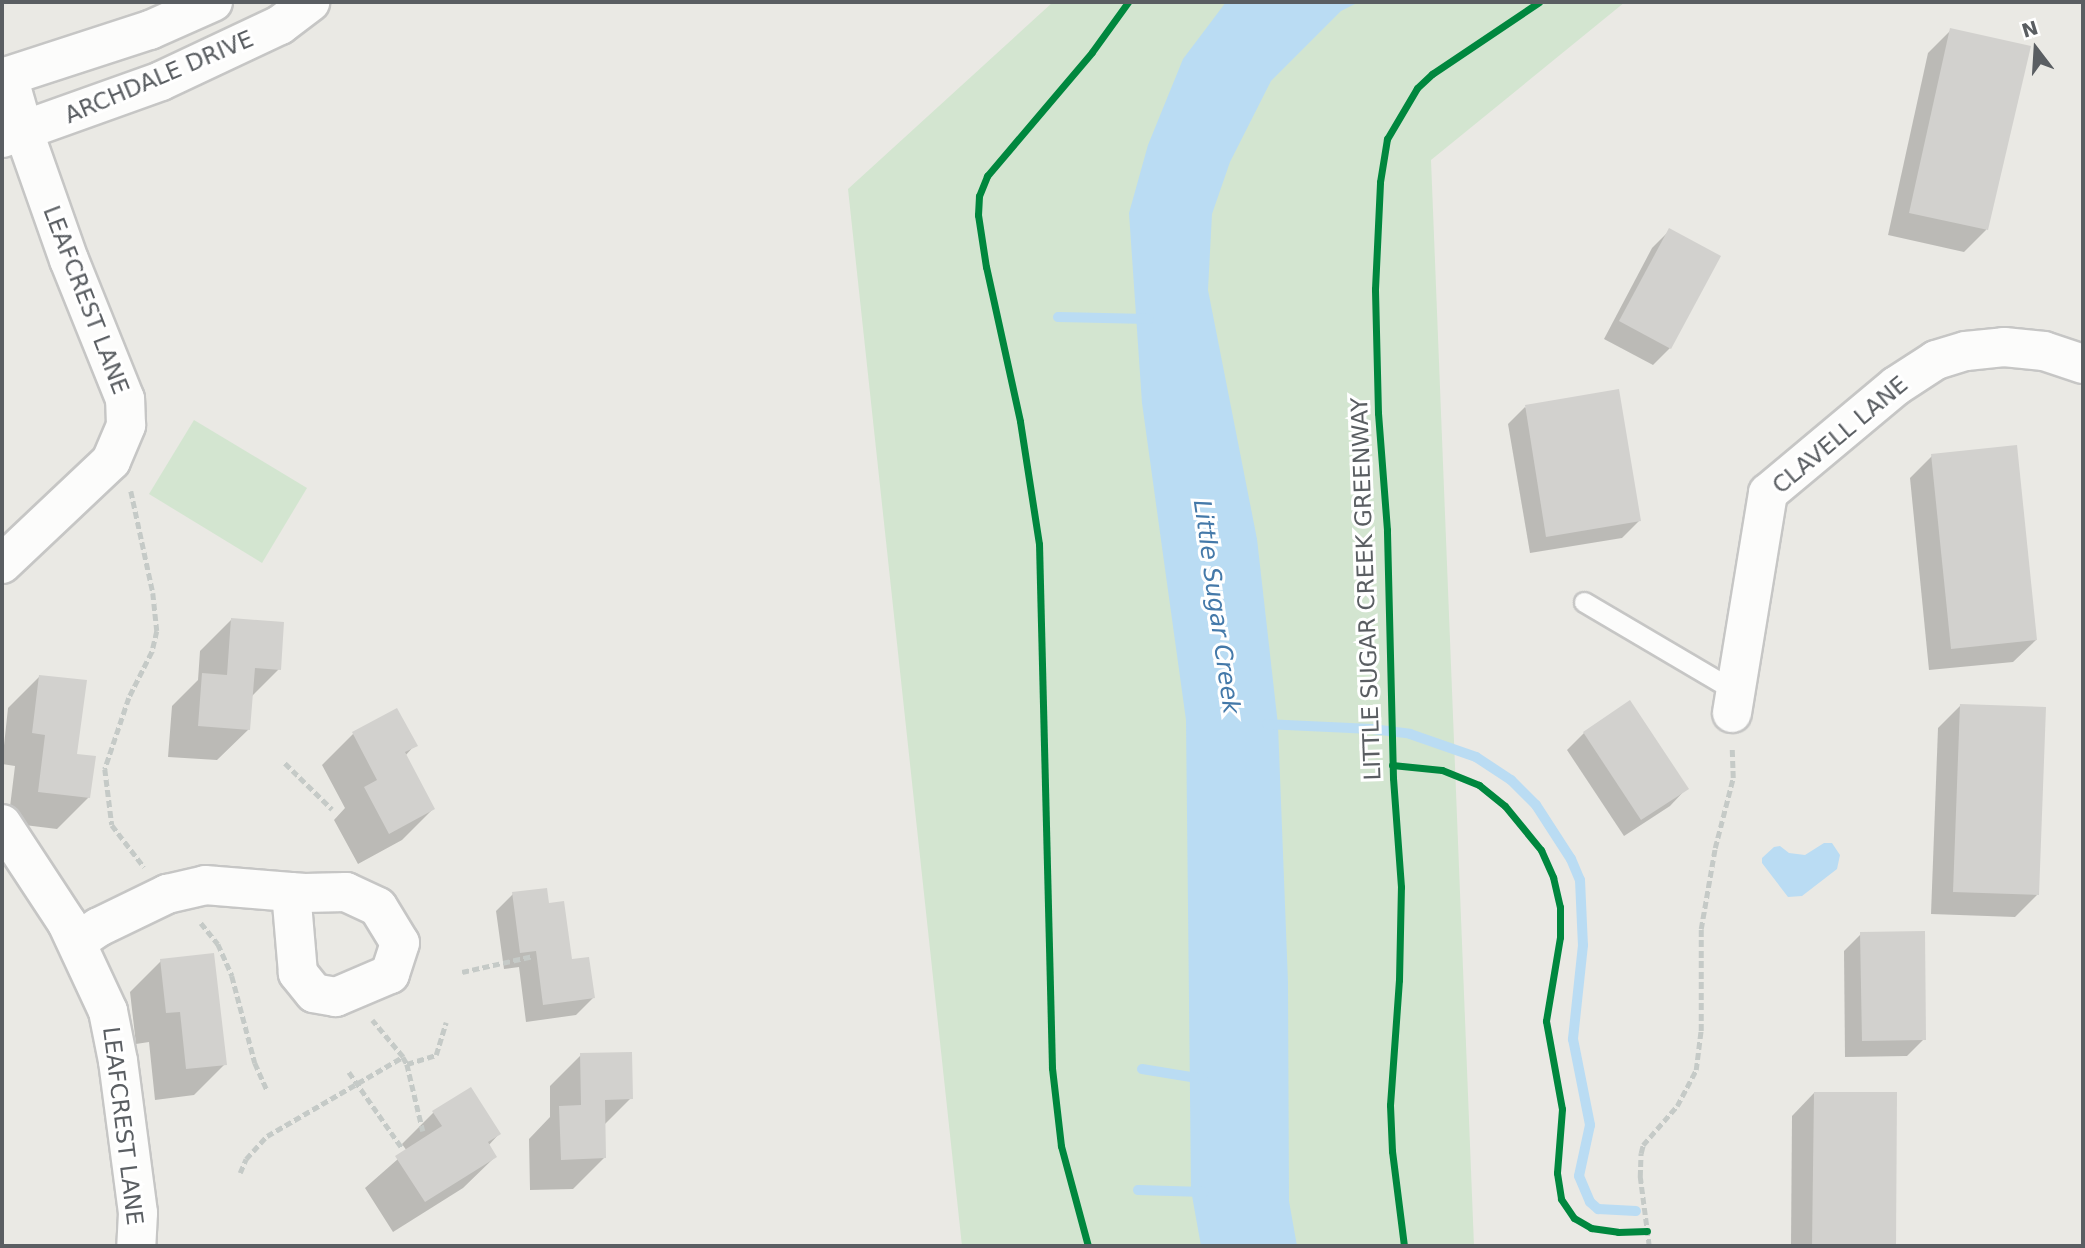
<!DOCTYPE html>
<html>
<head>
<meta charset="utf-8">
<style>
  body { margin:0 }
  #map { position:relative; width:2085px; height:1248px; overflow:hidden; background:#eae9e4; font-family:"DejaVu Sans",sans-serif }
  div>[style] { position:absolute }
  [style*='--x'] { left:calc(var(--x)*1px); top:calc(var(--y)*1px); width:calc(var(--w)*1px); rotate:calc(var(--a)*1deg) }
  .green>* { inset:0; background:#d3e5d0 }
  .water>* { inset:0; background:#badcf3 }
  .shadow>* { inset:0; background:#0003 }
  .stream>* { height:10px; margin:-5px; padding:0 5px; transform-origin:5px; border-radius:5px; background:#badcf3 }
  .building>* { inset:0; background:#d2d1ce }
  .path>* { height:4.5px; margin-top:-2.25px; transform-origin:0; background:repeating-linear-gradient(90deg,#c5cac7 0 7px,transparent 0 10.5px) }
  .roads { filter:drop-shadow(2px 0 #c6c6c5) drop-shadow(-2px 0 #c6c6c5) drop-shadow(0 2px #c6c6c5) drop-shadow(0 -2px #c6c6c5) }
  .lane>* { height:19px; margin:-9.5px; padding:0 9.5px; transform-origin:9.5px; border-radius:9.5px; background:#fcfcfb }
  .street>* { height:38px; margin:-19px; padding:0 19px; transform-origin:19px; border-radius:19px; background:#fcfcfb }
  .secondary>* { height:38px; margin:-19px; padding:0 19px; transform-origin:19px; border-radius:19px; background:#fcfcfb }
  .cycleway>* { height:7px; margin:-3.5px; padding:0 3.5px; transform-origin:3.5px; border-radius:3.5px; background:#00873e }
  span { translate:-50% -50%; white-space:nowrap; text-align:center; line-height:1.15; -webkit-text-stroke:6px #fff; paint-order:stroke }
  .street-label { font-size:23px; color:#5a5e62 }
  .water-label { font-size:24px; color:#4479a9; font-style:italic }
  .frame { position:absolute; inset:0; border:4px solid #5a5e62; pointer-events:none }
  .north { position:absolute; left:2001px; top:14px; width:70px; height:70px; -webkit-text-stroke:5px #fff; paint-order:stroke; rotate:343deg; font-size:19px; font-weight:700; line-height:28px; text-align:center; color:#5a5e62 }
  .north::after { content:''; display:block; margin:auto; width:24px; height:32px; background:#5a5e62; clip-path:polygon(50% 0,100% 100%,50% 72%,0 100%) }
</style>
</head>
<body>
<div id="map">
  <div class="green">
    <div style="clip-path:polygon(1053px 2px,1625px 2px,1431px 160px,1474px 1246px,962px 1246px,848px 189px)"></div>
    <div style="clip-path:polygon(194px 420px,307px 488px,262px 563px,149px 494px)"></div>
  </div>
  <div class="water">
    <div style="clip-path:polygon(1226px 2px,1359px 2px,1341px 11px,1271px 81px,1230px 162px,1212px 214px,1208px 290px,1257px 539px,1278px 725px,1288px 982px,1289px 1201px,1297px 1246px,1201px 1246px,1191px 1190px,1186px 720px,1142px 403px,1129px 213px,1148px 145px,1183px 59px)"></div>
    <div style="clip-path:polygon(1824px 843px,1832px 843px,1840px 855px,1837px 869px,1802px 896px,1788px 897px,1762px 863px,1762px 858px,1774px 847px,1780px 846px,1789px 853px,1805px 855px)"></div>
  </div>
  <div class="shadow">
    <div style="clip-path:polygon(1951px 30px,2029px 47px,1986px 230px,1964px 252px,1888px 235px,1928px 53px)"></div>
    <div style="clip-path:polygon(1669px 231px,1670px 348px,1653px 365px,1604px 339px,1652px 248px)"></div>
    <div style="clip-path:polygon(1525px 407px,1639px 521px,1622px 538px,1530px 553px,1508px 424px)"></div>
    <div style="clip-path:polygon(1932px 456px,2036px 640px,2013px 662px,1929px 670px,1910px 478px)"></div>
    <div style="clip-path:polygon(231px 620px,279px 669px,251px 697px,249px 729px,217px 760px,168px 757px,172px 706px,198px 680px,200px 651px)"></div>
    <div style="clip-path:polygon(40px 676px,75px 756px,89px 797px,57px 829px,8px 823px,15px 766px,2px 764px,8px 708px)"></div>
    <div style="clip-path:polygon(1630px 703px,1687px 788px,1670px 806px,1624px 836px,1567px 750px,1584px 733px)"></div>
    <div style="clip-path:polygon(1960px 706px,2037px 895px,2015px 917px,1931px 914px,1938px 728px)"></div>
    <div style="clip-path:polygon(353px 734px,415px 745px,405px 756px,433px 809px,402px 840px,358px 864px,334px 820px,345px 808px,322px 765px)"></div>
    <div style="clip-path:polygon(513px 894px,548px 905px,571px 961px,593px 998px,576px 1015px,526px 1022px,519px 967px,504px 969px,496px 911px)"></div>
    <div style="clip-path:polygon(1861px 934px,1924px 1039px,1907px 1056px,1845px 1057px,1844px 951px)"></div>
    <div style="clip-path:polygon(161px 961px,225px 1064px,194px 1095px,155px 1100px,149px 1042px,136px 1044px,130px 992px)"></div>
    <div style="clip-path:polygon(581px 1055px,631px 1098px,604px 1125px,605px 1157px,573px 1189px,530px 1190px,529px 1139px,550px 1117px,550px 1086px)"></div>
    <div style="clip-path:polygon(1814px 1093px,1895px 1094px,1894px 1246px,1791px 1246px,1792px 1116px)"></div>
    <div style="clip-path:polygon(434px 1112px,499px 1134px,488px 1146px,495px 1157px,463px 1188px,393px 1232px,365px 1188px,407px 1151px,402px 1144px)"></div>
  </div>
  <div class="stream">
    <div style="--x:1058;--y:317;--w:91;--a:1.3"></div>
    <div style="--x:1267;--y:724;--w:105;--a:2.7"></div>
    <div style="--x:1372;--y:729;--w:38;--a:7"></div>
    <div style="--x:1410;--y:734;--w:70;--a:19.2"></div>
    <div style="--x:1476;--y:757;--w:42;--a:33.3"></div>
    <div style="--x:1511;--y:780;--w:35;--a:45"></div>
    <div style="--x:1536;--y:805;--w:64;--a:57.1"></div>
    <div style="--x:1571;--y:859;--w:23;--a:67"></div>
    <div style="--x:1580;--y:880;--w:65;--a:87.4"></div>
    <div style="--x:1583;--y:945;--w:95;--a:96.1"></div>
    <div style="--x:1573;--y:1039;--w:88;--a:78.8"></div>
    <div style="--x:1590;--y:1125;--w:52;--a:102.2"></div>
    <div style="--x:1579;--y:1176;--w:28;--a:67"></div>
    <div style="--x:1590;--y:1202;--w:11;--a:41"></div>
    <div style="--x:1598;--y:1209;--w:38;--a:3"></div>
    <div style="--x:1142;--y:1069;--w:62;--a:9.3"></div>
    <div style="--x:1138;--y:1190;--w:66;--a:1.7"></div>
  </div>
  <div class="building">
    <div style="clip-path:polygon(1950px 28px,2031px 46px,1988px 230px,1909px 213px)"></div>
    <div style="clip-path:polygon(1669px 228px,1721px 256px,1671px 349px,1619px 321px)"></div>
    <div style="clip-path:polygon(1619px 389px,1641px 521px,1546px 537px,1525px 405px)"></div>
    <div style="clip-path:polygon(2017px 445px,2037px 640px,1951px 649px,1931px 454px)"></div>
    <div style="clip-path:polygon(231px 618px,284px 622px,281px 670px,255px 668px,250px 730px,198px 726px,202px 673px,227px 675px)"></div>
    <div style="clip-path:polygon(39px 675px,87px 680px,77px 754px,96px 756px,90px 798px,38px 792px,45px 735px,32px 733px)"></div>
    <div style="clip-path:polygon(1630px 700px,1689px 789px,1641px 820px,1583px 732px)"></div>
    <div style="clip-path:polygon(1960px 704px,2046px 707px,2039px 895px,1953px 892px)"></div>
    <div style="clip-path:polygon(397px 708px,418px 746px,405px 752px,435px 809px,389px 834px,364px 787px,377px 780px,352px 732px)"></div>
    <div style="clip-path:polygon(547px 888px,549px 903px,564px 901px,572px 959px,589px 957px,595px 998px,543px 1005px,536px 951px,520px 953px,512px 892px)"></div>
    <div style="clip-path:polygon(1925px 931px,1926px 1040px,1862px 1041px,1860px 932px)"></div>
    <div style="clip-path:polygon(214px 953px,227px 1065px,186px 1069px,180px 1012px,166px 1013px,160px 959px)"></div>
    <div style="clip-path:polygon(632px 1052px,633px 1099px,605px 1100px,606px 1158px,561px 1160px,559px 1106px,581px 1105px,580px 1053px)"></div>
    <div style="clip-path:polygon(471px 1087px,501px 1134px,488px 1142px,497px 1157px,425px 1202px,395px 1156px,442px 1126px,432px 1111px)"></div>
    <div style="clip-path:polygon(1814px 1092px,1897px 1092px,1896px 1246px,1812px 1246px)"></div>
  </div>
  <div class="path">
    <div style="--x:131;--y:491;--w:104;--a:77.8"></div>
    <div style="--x:153;--y:593;--w:38;--a:84"></div>
    <div style="--x:157;--y:631;--w:22;--a:103"></div>
    <div style="--x:152;--y:652;--w:51;--a:116.6"></div>
    <div style="--x:129;--y:698;--w:75;--a:108.7"></div>
    <div style="--x:105;--y:769;--w:56;--a:82.9"></div>
    <div style="--x:112;--y:825;--w:53;--a:52.7"></div>
    <div style="--x:285;--y:763;--w:66;--a:44.4"></div>
    <div style="--x:201;--y:923;--w:27;--a:51"></div>
    <div style="--x:218;--y:944;--w:35;--a:66"></div>
    <div style="--x:232;--y:976;--w:90;--a:75.2"></div>
    <div style="--x:255;--y:1063;--w:30;--a:66"></div>
    <div style="--x:462;--y:972;--w:73;--a:-12.7"></div>
    <div style="--x:403;--y:1057;--w:8;--a:60"></div>
    <div style="--x:407;--y:1064;--w:69;--a:76.6"></div>
    <div style="--x:407;--y:1064;--w:30;--a:-17"></div>
    <div style="--x:436;--y:1055;--w:34;--a:-73"></div>
    <div style="--x:349;--y:1072;--w:93;--a:55.1"></div>
    <div style="--x:240;--y:1173;--w:15;--a:-67"></div>
    <div style="--x:246;--y:1159;--w:31;--a:-48"></div>
    <div style="--x:267;--y:1136;--w:157;--a:-30.2"></div>
    <div style="--x:403;--y:1057;--w:48;--a:-130"></div>
    <div style="--x:1649;--y:1246;--w:70;--a:-97.4"></div>
    <div style="--x:1640;--y:1177;--w:24;--a:-88"></div>
    <div style="--x:1641;--y:1153;--w:8;--a:-76"></div>
    <div style="--x:1643;--y:1145;--w:52;--a:-48.9"></div>
    <div style="--x:1677;--y:1106;--w:41;--a:-62.2"></div>
    <div style="--x:1696;--y:1070;--w:39;--a:-83"></div>
    <div style="--x:1701;--y:1031;--w:102;--a:-90"></div>
    <div style="--x:1701;--y:929;--w:82;--a:-80.2"></div>
    <div style="--x:1715;--y:848;--w:72;--a:-75.6"></div>
    <div style="--x:1733;--y:778;--w:29;--a:-92"></div>
  </div>
  <div class="roads">
    <div class="lane">
      <div style="--x:1584;--y:602;--w:175;--a:30.5"></div>
    </div>
    <div class="street">
      <div style="--x:2;--y:564;--w:150;--a:-43.4"></div>
      <div style="--x:111;--y:461;--w:39;--a:-67"></div>
      <div style="--x:126;--y:425;--w:26;--a:-92"></div>
      <div style="--x:125;--y:399;--w:150;--a:-111.9"></div>
      <div style="--x:69;--y:260;--w:136;--a:-109.4"></div>
      <div style="--x:24;--y:132;--w:58;--a:-105.9"></div>
      <div style="--x:1732;--y:713;--w:223;--a:-80.7"></div>
      <div style="--x:1768;--y:493;--w:167;--a:-39.9"></div>
      <div style="--x:1896;--y:386;--w:48;--a:-33"></div>
      <div style="--x:1936;--y:360;--w:31;--a:-17"></div>
      <div style="--x:1966;--y:351;--w:38;--a:-6"></div>
      <div style="--x:2004;--y:347;--w:40;--a:5.7"></div>
      <div style="--x:2044;--y:351;--w:41;--a:18.4"></div>
      <div style="--x:2;--y:824;--w:118;--a:56.7"></div>
      <div style="--x:67;--y:923;--w:97;--a:65"></div>
      <div style="--x:108;--y:1011;--w:51;--a:78.7"></div>
      <div style="--x:118;--y:1061;--w:153;--a:82.5"></div>
      <div style="--x:138;--y:1213;--w:33;--a:93"></div>
      <div style="--x:78;--y:941;--w:25;--a:-34"></div>
      <div style="--x:99;--y:927;--w:76;--a:-25.9"></div>
      <div style="--x:167;--y:894;--w:39;--a:-13"></div>
      <div style="--x:205;--y:885;--w:86;--a:4.7"></div>
      <div style="--x:291;--y:892;--w:14;--a:4"></div>
      <div style="--x:305;--y:893;--w:41;--a:-1.4"></div>
      <div style="--x:346;--y:892;--w:35;--a:25"></div>
      <div style="--x:378;--y:907;--w:42;--a:58.6"></div>
      <div style="--x:400;--y:943;--w:33;--a:108"></div>
      <div style="--x:390;--y:974;--w:59;--a:156.9"></div>
      <div style="--x:336;--y:997;--w:22;--a:-170"></div>
      <div style="--x:314;--y:993;--w:26;--a:-129"></div>
      <div style="--x:298;--y:973;--w:81;--a:-94.9"></div>
    </div>
    <div class="secondary">
      <div style="--x:2;--y:78;--w:156;--a:-18"></div>
      <div style="--x:150;--y:30;--w:69;--a:-24"></div>
      <div style="--x:2;--y:138;--w:169;--a:-19.7"></div>
      <div style="--x:161;--y:81;--w:132;--a:-25.2"></div>
      <div style="--x:280;--y:25;--w:38;--a:-37"></div>
    </div>
  </div>
  <div class="cycleway">
    <div style="--x:1392;--y:765;--w:50;--a:5.7"></div>
    <div style="--x:1442;--y:770;--w:40;--a:22"></div>
    <div style="--x:1479;--y:785;--w:33;--a:39"></div>
    <div style="--x:1505;--y:806;--w:57;--a:50.7"></div>
    <div style="--x:1541;--y:850;--w:30;--a:66"></div>
    <div style="--x:1553;--y:877;--w:31;--a:77"></div>
    <div style="--x:1560;--y:907;--w:30;--a:90"></div>
    <div style="--x:1560;--y:937;--w:85;--a:99.5"></div>
    <div style="--x:1546;--y:1021;--w:89;--a:79.7"></div>
    <div style="--x:1562;--y:1109;--w:64;--a:94.5"></div>
    <div style="--x:1557;--y:1173;--w:26;--a:81"></div>
    <div style="--x:1561;--y:1199;--w:23;--a:56"></div>
    <div style="--x:1574;--y:1218;--w:20;--a:30"></div>
    <div style="--x:1591;--y:1228;--w:27;--a:8"></div>
    <div style="--x:1618;--y:1232;--w:29;--a:-2"></div>
    <div style="--x:1088;--y:1246;--w:104;--a:-105.1"></div>
    <div style="--x:1061;--y:1146;--w:79;--a:-96.6"></div>
    <div style="--x:1052;--y:1068;--w:524;--a:-91.42"></div>
    <div style="--x:1039;--y:544;--w:124;--a:-98.8"></div>
    <div style="--x:1020;--y:421;--w:158;--a:-102.4"></div>
    <div style="--x:986;--y:267;--w:53;--a:-98.7"></div>
    <div style="--x:978;--y:215;--w:19;--a:-87"></div>
    <div style="--x:979;--y:196;--w:22;--a:-68"></div>
    <div style="--x:987;--y:176;--w:162;--a:-49.7"></div>
    <div style="--x:1092;--y:52;--w:62;--a:-54.2"></div>
    <div style="--x:1404;--y:1246;--w:96;--a:-97.2"></div>
    <div style="--x:1392;--y:1151;--w:46;--a:-92.5"></div>
    <div style="--x:1390;--y:1105;--w:125;--a:-85.9"></div>
    <div style="--x:1399;--y:980;--w:93;--a:-88.8"></div>
    <div style="--x:1401;--y:887;--w:109;--a:-94.2"></div>
    <div style="--x:1393;--y:778;--w:248;--a:-91.4"></div>
    <div style="--x:1387;--y:530;--w:117;--a:-94.4"></div>
    <div style="--x:1378;--y:413;--w:124;--a:-91.4"></div>
    <div style="--x:1375;--y:289;--w:107;--a:-87.3"></div>
    <div style="--x:1380;--y:182;--w:44;--a:-80.8"></div>
    <div style="--x:1387;--y:139;--w:59;--a:-59.5"></div>
    <div style="--x:1417;--y:88;--w:21;--a:-43"></div>
    <div style="--x:1432;--y:74;--w:129;--a:-33.9"></div>
  </div>
  <div class="street-label">
    <span style="left:159px;top:77px;rotate:-23deg">ARCHDALE DRIVE</span>
    <span style="left:86px;top:300px;rotate:69deg">LEAFCREST LANE</span>
    <span style="left:1840px;top:435px;rotate:-40deg">CLAVELL LANE</span>
    <span style="left:1366px;top:589px;rotate:-92deg">LITTLE SUGAR CREEK GREENWAY</span>
    <span style="left:123px;top:1126px;rotate:83deg">LEAFCREST LANE</span>
  </div>
  <div class="water-label">
    <span style="left:1216px;top:607px;rotate:82deg">Little Sugar Creek</span>
  </div>
  <div class="frame"></div>
  <div class="north">N</div>
</div>
</body>
</html>
